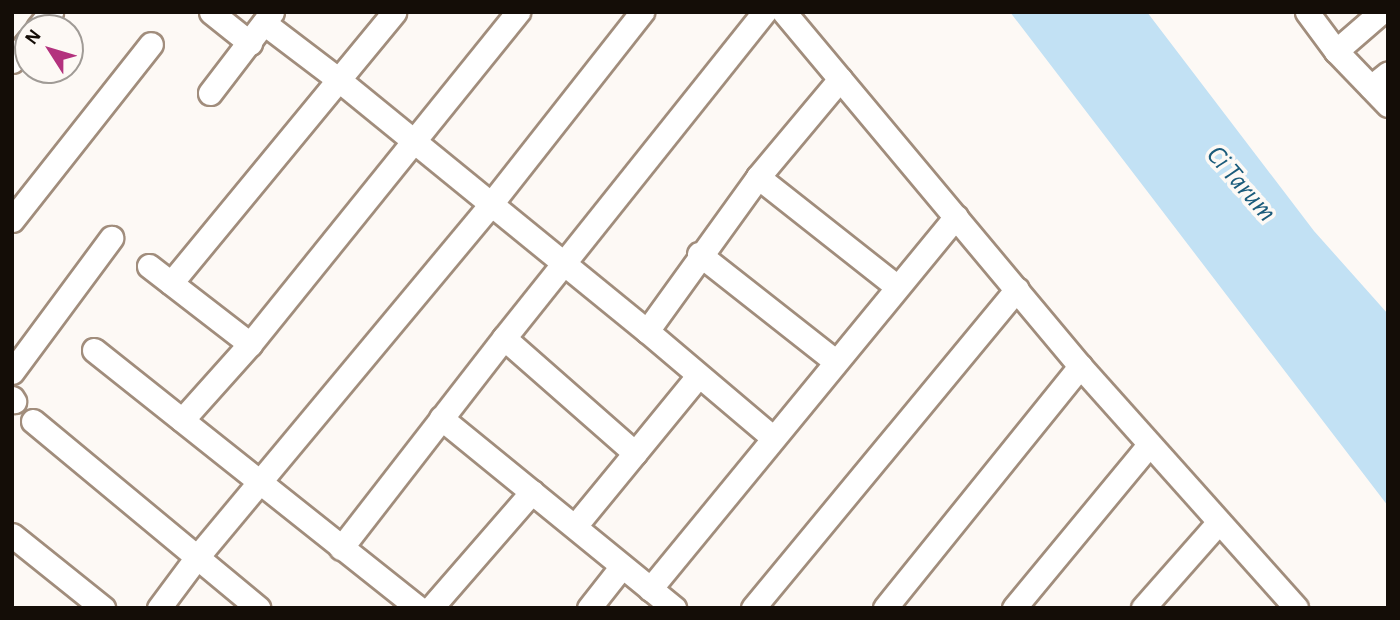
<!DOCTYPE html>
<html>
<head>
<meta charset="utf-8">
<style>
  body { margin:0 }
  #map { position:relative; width:1400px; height:620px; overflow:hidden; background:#fdf9f5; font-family:"Alegreya Sans",sans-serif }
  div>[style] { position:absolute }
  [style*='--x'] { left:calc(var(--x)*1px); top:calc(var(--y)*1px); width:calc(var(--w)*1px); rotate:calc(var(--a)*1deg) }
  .water>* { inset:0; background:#c2e1f4 }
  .roads { filter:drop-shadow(2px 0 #a18d7c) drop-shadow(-2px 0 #a18d7c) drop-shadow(0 2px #a18d7c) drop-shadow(0 -2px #a18d7c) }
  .minor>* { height:23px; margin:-11.5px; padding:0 11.5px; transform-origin:11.5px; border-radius:11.5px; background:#fff }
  span { translate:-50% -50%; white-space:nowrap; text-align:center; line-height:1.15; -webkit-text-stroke:7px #fdf9f5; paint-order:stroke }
  .water-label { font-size:28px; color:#1a5b7b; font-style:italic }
  .frame { position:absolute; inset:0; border:14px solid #140d07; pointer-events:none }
  .north { position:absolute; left:14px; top:14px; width:70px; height:70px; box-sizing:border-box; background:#fdf9f5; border:2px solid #a09b96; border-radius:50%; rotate:307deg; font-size:19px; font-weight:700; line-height:28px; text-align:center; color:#140d07 }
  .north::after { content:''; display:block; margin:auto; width:24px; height:32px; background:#b3327e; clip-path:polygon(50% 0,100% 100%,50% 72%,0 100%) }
</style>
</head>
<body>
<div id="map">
  <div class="water">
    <div style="clip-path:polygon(1010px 12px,1147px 12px,1314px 231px,1388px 314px,1388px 506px)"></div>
  </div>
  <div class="roads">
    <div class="minor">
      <div style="--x:211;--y:12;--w:50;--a:38.5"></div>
      <div style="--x:784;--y:12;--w:461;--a:50.1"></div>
      <div style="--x:1080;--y:366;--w:324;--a:48.2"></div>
      <div style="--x:1307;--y:12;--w:49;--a:53.4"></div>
      <div style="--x:1336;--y:51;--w:75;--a:46.1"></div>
      <div style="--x:264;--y:23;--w:94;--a:37.2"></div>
      <div style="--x:339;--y:80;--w:397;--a:39.2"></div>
      <div style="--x:647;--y:331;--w:164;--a:40.3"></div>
      <div style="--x:38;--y:28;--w:21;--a:-51"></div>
      <div style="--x:1336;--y:51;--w:60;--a:-40.9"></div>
      <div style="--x:12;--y:61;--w:26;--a:-51"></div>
      <div style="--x:1371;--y:87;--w:22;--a:-39"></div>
      <div style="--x:210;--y:93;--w:102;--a:-52.6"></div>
      <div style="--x:758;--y:177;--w:176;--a:38.3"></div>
      <div style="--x:12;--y:220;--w:224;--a:-51.7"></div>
      <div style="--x:699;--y:254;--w:174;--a:38.2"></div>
      <div style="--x:149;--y:266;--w:128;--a:37.7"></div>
      <div style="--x:171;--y:283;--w:351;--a:-50.5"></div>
      <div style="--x:647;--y:331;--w:190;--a:-54.2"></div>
      <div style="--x:758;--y:177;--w:128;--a:-50.1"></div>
      <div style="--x:504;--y:338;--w:174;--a:41.3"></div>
      <div style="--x:635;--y:453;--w:94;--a:129.4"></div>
      <div style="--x:94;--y:350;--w:414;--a:38.5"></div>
      <div style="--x:12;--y:372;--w:167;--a:-53.5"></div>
      <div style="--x:12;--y:398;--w:4;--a:56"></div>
      <div style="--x:441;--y:418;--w:301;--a:39.2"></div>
      <div style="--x:182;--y:420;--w:102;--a:-48.2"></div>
      <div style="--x:250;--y:344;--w:427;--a:-51.1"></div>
      <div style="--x:33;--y:421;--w:293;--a:39.7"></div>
      <div style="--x:635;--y:453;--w:99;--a:-50.7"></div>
      <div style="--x:12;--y:535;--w:117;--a:38.7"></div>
      <div style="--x:341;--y:548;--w:266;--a:-52.2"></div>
      <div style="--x:504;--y:338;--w:417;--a:-51.4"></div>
      <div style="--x:650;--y:589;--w:482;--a:-50.6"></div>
      <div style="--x:159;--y:608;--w:64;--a:-53.3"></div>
      <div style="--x:197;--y:557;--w:458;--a:-50.2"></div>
      <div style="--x:490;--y:205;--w:246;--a:-51.8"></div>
      <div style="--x:431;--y:608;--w:154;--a:-49"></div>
      <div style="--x:589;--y:608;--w:53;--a:-51.8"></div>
      <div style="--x:753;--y:608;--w:414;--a:-50.4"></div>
      <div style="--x:885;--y:608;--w:311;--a:-51.1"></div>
      <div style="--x:1014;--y:608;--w:210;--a:-50.4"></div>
      <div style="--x:1143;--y:608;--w:113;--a:-48.6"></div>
    </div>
  </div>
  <div class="water-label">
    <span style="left:1241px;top:184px;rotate:49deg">Ci Tarum</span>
  </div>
  <div class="frame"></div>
  <div class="north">N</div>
</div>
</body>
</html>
